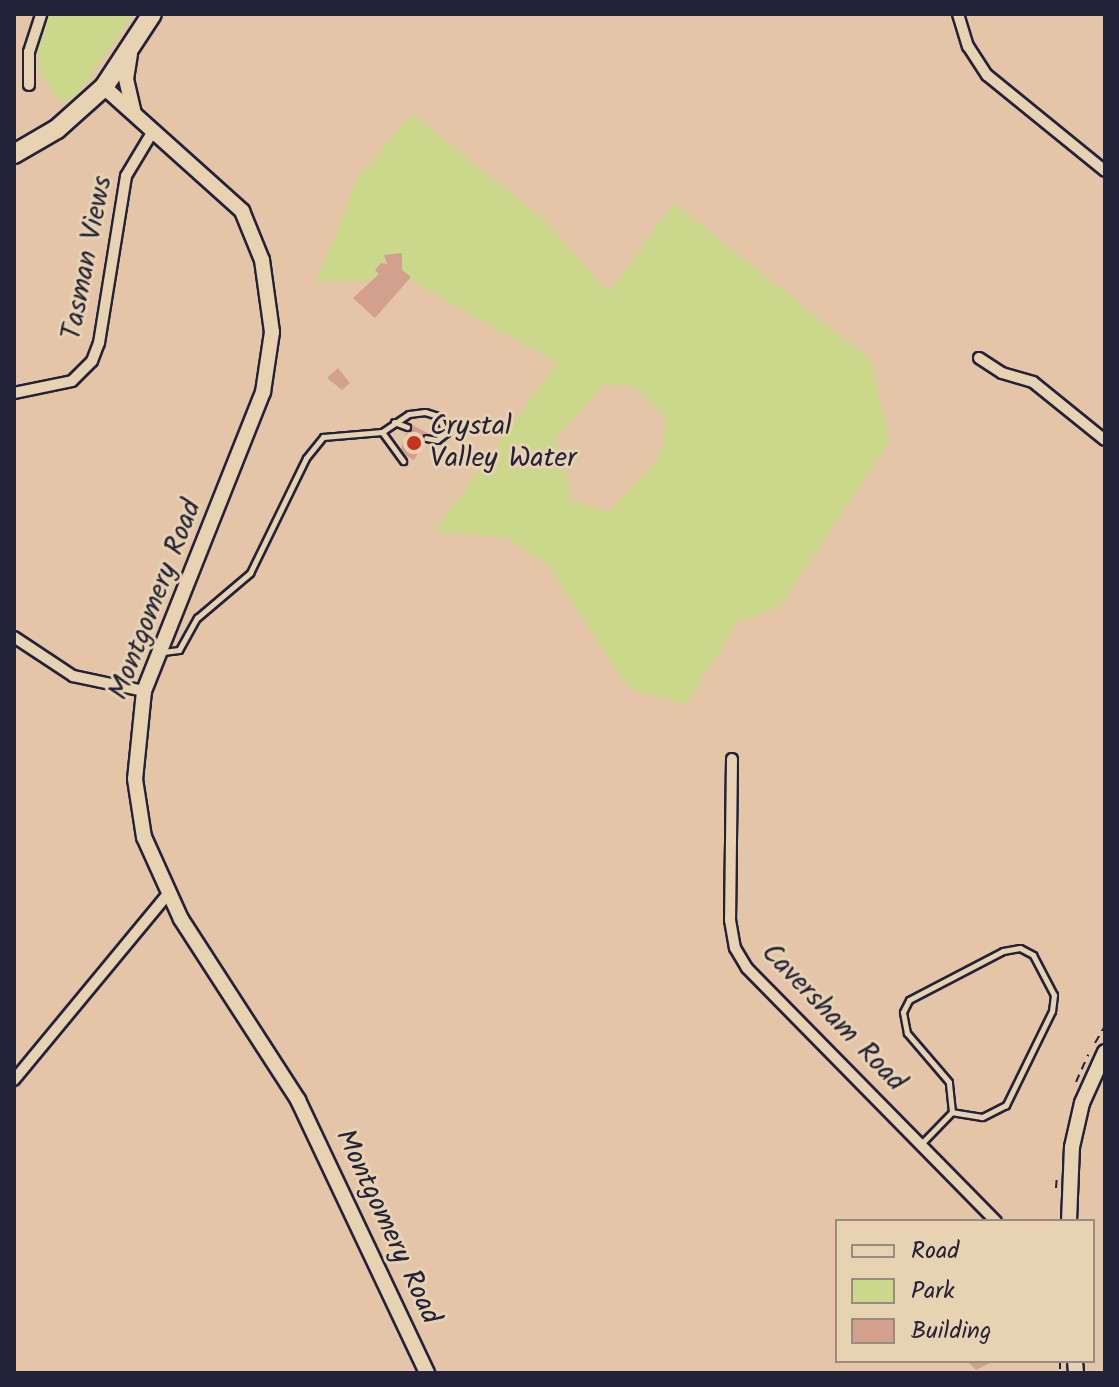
<!DOCTYPE html>
<html>
<head>
<meta charset="utf-8">
<style>
  body { margin:0 }
  #map { position:relative; width:1119px; height:1387px; overflow:hidden; background:#e4c5a8; font-family:Kalam,sans-serif }
  div>[style] { position:absolute }
  [style*='--x'] { left:calc(var(--x)*1px); top:calc(var(--y)*1px); width:calc(var(--w)*1px); rotate:calc(var(--a)*1deg) }
  .green>* { inset:0; background:#cbd78a }
  .building>* { inset:0; background:#d3a08e }
  .path>* { height:2px; margin-top:-1px; transform-origin:0; background:repeating-linear-gradient(90deg,#22223b 0 8px,transparent 0 14px) }
  .roads { filter:drop-shadow(2px 0 #22223b) drop-shadow(-2px 0 #22223b) drop-shadow(0 2px #22223b) drop-shadow(0 -2px #22223b) }
  .lane>* { height:5px; margin:-2.5px; padding:0 2.5px; transform-origin:2.5px; border-radius:2.5px; background:#e7d2b1 }
  .street>* { height:10px; margin:-5px; padding:0 5px; transform-origin:5px; border-radius:5px; background:#e7d2b1 }
  .secondary>* { height:14px; margin:-7px; padding:0 7px; transform-origin:7px; border-radius:7px; background:#e7d2b1 }
  .highway>* { height:18px; margin:-9px; padding:0 9px; transform-origin:9px; border-radius:9px; background:#e7d2b1 }
  .dots>* { width:22px; height:22px; translate:-50% -50%; box-sizing:border-box; border:4px solid #e7d2b1; border-radius:50% }
  span { translate:-50% -50%; white-space:nowrap; text-align:center; line-height:1.15; -webkit-text-stroke:6px #e7d2b1; paint-order:stroke }
  .street-label { font-size:28px; color:#22223b }
  .poi-label { font-size:28px; color:#22223b }
  .left { translate:0 -50%; text-align:left }
  .frame { position:absolute; inset:0; border:16px solid #22223b; pointer-events:none }
  .legend { position:absolute; left:835px; top:1219px; width:260px; height:144px; box-sizing:border-box; background:#e7d2b1; border:2px solid #988c82; margin:0; padding:10px 14px; list-style:none; font-size:24px; color:#22223b }
  .legend li { display:flex; align-items:center; gap:16px; height:40px }
  .legend b { width:40px; border:2px solid #988c82 }
</style>
</head>
<body>
<div id="map">
  <div class="green">
    <div style="clip-path:polygon(46px 14px,133px 14px,78px 94px,61px 103px,41px 75px,37px 53px)"></div>
    <div style="clip-path:polygon(evenodd,412px 114px,549px 224px,608px 293px,674px 203px,871px 360px,890px 441px,781px 606px,738px 622px,686px 705px,628px 688px,550px 568px,508px 538px,434px 532px,557px 363px,410px 280px,316px 282px,358px 177px,412px 114px,604px 384px,633px 386px,666px 418px,661px 454px,609px 512px,574px 502px,556px 439px,604px 384px)"></div>
  </div>
  <div class="building">
    <div style="clip-path:polygon(402px 253px,402px 270px,411px 277px,375px 318px,353px 298px,379px 274px,375px 270px,381px 263px,387px 264px,384px 255px)"></div>
    <div style="clip-path:polygon(338px 368px,350px 383px,342px 390px,327px 378px)"></div>
    <div style="clip-path:polygon(409px 423px,429px 434px,414px 460px,400px 452px)"></div>
    <div style="clip-path:polygon(967px 1361px,994px 1361px,976px 1370px)"></div>
  </div>
  <div class="path">
    <div style="--x:1095;--y:1043;--w:20;--a:-60"></div>
    <div style="--x:1076;--y:1082;--w:30;--a:-66"></div>
    <div style="--x:1056;--y:1188;--w:14;--a:-86"></div>
    <div style="--x:1060;--y:1361;--w:12;--a:90"></div>
  </div>
  <div class="roads">
    <div class="lane">
      <div style="--x:394;--y:422;--w:14;--a:21"></div>
      <div style="--x:382;--y:432;--w:36;--a:54"></div>
      <div style="--x:163;--y:652;--w:16;--a:-7"></div>
      <div style="--x:179;--y:650;--w:37;--a:-61"></div>
      <div style="--x:197;--y:618;--w:70;--a:-40.3"></div>
      <div style="--x:250;--y:573;--w:128;--a:-64"></div>
      <div style="--x:306;--y:458;--w:27;--a:-51"></div>
      <div style="--x:323;--y:437;--w:59;--a:-4.8"></div>
      <div style="--x:382;--y:432;--w:32;--a:-34"></div>
      <div style="--x:409;--y:414;--w:16;--a:-7"></div>
      <div style="--x:425;--y:412;--w:14;--a:17"></div>
      <div style="--x:438;--y:416;--w:19;--a:65"></div>
      <div style="--x:446;--y:433;--w:11;--a:142"></div>
      <div style="--x:437;--y:440;--w:11;--a:-170"></div>
      <div style="--x:922;--y:1143;--w:43;--a:-45.9"></div>
      <div style="--x:952;--y:1112;--w:30;--a:-96"></div>
      <div style="--x:949;--y:1082;--w:65;--a:-130.6"></div>
      <div style="--x:907;--y:1033;--w:21;--a:-101"></div>
      <div style="--x:903;--y:1012;--w:13;--a:-63"></div>
      <div style="--x:909;--y:1000;--w:106;--a:-27.5"></div>
      <div style="--x:1003;--y:951;--w:17;--a:-10"></div>
      <div style="--x:1020;--y:948;--w:15;--a:28"></div>
      <div style="--x:1033;--y:955;--w:45;--a:62.3"></div>
      <div style="--x:1054;--y:995;--w:16;--a:97"></div>
      <div style="--x:1052;--y:1011;--w:105;--a:116.1"></div>
      <div style="--x:1006;--y:1105;--w:27;--a:153"></div>
      <div style="--x:982;--y:1117;--w:30;--a:-171"></div>
    </div>
    <div class="street">
      <div style="--x:958;--y:14;--w:34;--a:73"></div>
      <div style="--x:968;--y:46;--w:35;--a:57"></div>
      <div style="--x:987;--y:75;--w:152;--a:39.1"></div>
      <div style="--x:29;--y:85;--w:33;--a:-90"></div>
      <div style="--x:29;--y:52;--w:40;--a:-72"></div>
      <div style="--x:979;--y:358;--w:27;--a:33"></div>
      <div style="--x:1002;--y:373;--w:32;--a:16"></div>
      <div style="--x:1033;--y:382;--w:92;--a:38.9"></div>
      <div style="--x:14;--y:393;--w:59;--a:-11.7"></div>
      <div style="--x:72;--y:381;--w:28;--a:-45"></div>
      <div style="--x:92;--y:361;--w:19;--a:-69"></div>
      <div style="--x:99;--y:343;--w:169;--a:-80.8"></div>
      <div style="--x:126;--y:176;--w:52;--a:-59"></div>
      <div style="--x:14;--y:637;--w:71;--a:33.5"></div>
      <div style="--x:73;--y:676;--w:73;--a:11.9"></div>
      <div style="--x:732;--y:759;--w:161;--a:90.7"></div>
      <div style="--x:730;--y:920;--w:28;--a:80"></div>
      <div style="--x:735;--y:948;--w:23;--a:59"></div>
      <div style="--x:747;--y:968;--w:355;--a:45.5"></div>
      <div style="--x:14;--y:1080;--w:240;--a:-50.4"></div>
    </div>
    <div class="secondary">
      <div style="--x:130;--y:54;--w:25;--a:99"></div>
      <div style="--x:126;--y:79;--w:35;--a:77"></div>
      <div style="--x:104;--y:87;--w:186;--a:41.9"></div>
      <div style="--x:242;--y:211;--w:53;--a:67.8"></div>
      <div style="--x:262;--y:260;--w:73;--a:82.1"></div>
      <div style="--x:272;--y:332;--w:61;--a:98.5"></div>
      <div style="--x:263;--y:392;--w:322;--a:111.7"></div>
      <div style="--x:144;--y:691;--w:88;--a:95.8"></div>
      <div style="--x:135;--y:779;--w:59;--a:81.2"></div>
      <div style="--x:144;--y:837;--w:90;--a:65.7"></div>
      <div style="--x:181;--y:919;--w:216;--a:57.1"></div>
      <div style="--x:298;--y:1100;--w:302;--a:64.7"></div>
      <div style="--x:1069;--y:1221;--w:74;--a:-87.7"></div>
      <div style="--x:1072;--y:1147;--w:45;--a:-77.2"></div>
      <div style="--x:1082;--y:1103;--w:56;--a:-65.7"></div>
      <div style="--x:1075;--y:1361;--w:12;--a:85"></div>
    </div>
    <div class="highway">
      <div style="--x:14;--y:154;--w:50;--a:-30.2"></div>
      <div style="--x:57;--y:129;--w:63;--a:-41.8"></div>
      <div style="--x:104;--y:87;--w:87;--a:-56.7"></div>
    </div>
  </div>
  <div class="dots">
    <div style="left:414px;top:443px;background:#c8321e"></div>
  </div>
  <div class="street-label">
    <span style="left:88px;top:258px;rotate:-79deg">Tasman Views</span>
    <span style="left:156px;top:600px;rotate:-69deg">Montgomery Road</span>
    <span style="left:833px;top:1018px;rotate:46deg">Caversham Road</span>
    <span style="left:387px;top:1227px;rotate:65deg">Montgomery Road</span>
  </div>
  <div class="poi-label">
    <span class="left" style="left:430px;top:443px">Crystal<br>Valley Water</span>
  </div>
  <div class="frame"></div>
  <ul class="legend">
  <li><b style="height:10px;background:#e7d2b1"></b>Road</li>
  <li><b style="height:22px;background:#cbd78a"></b>Park</li>
  <li><b style="height:22px;background:#d3a08e"></b>Building</li>
  </ul>
</div>
</body>
</html>
